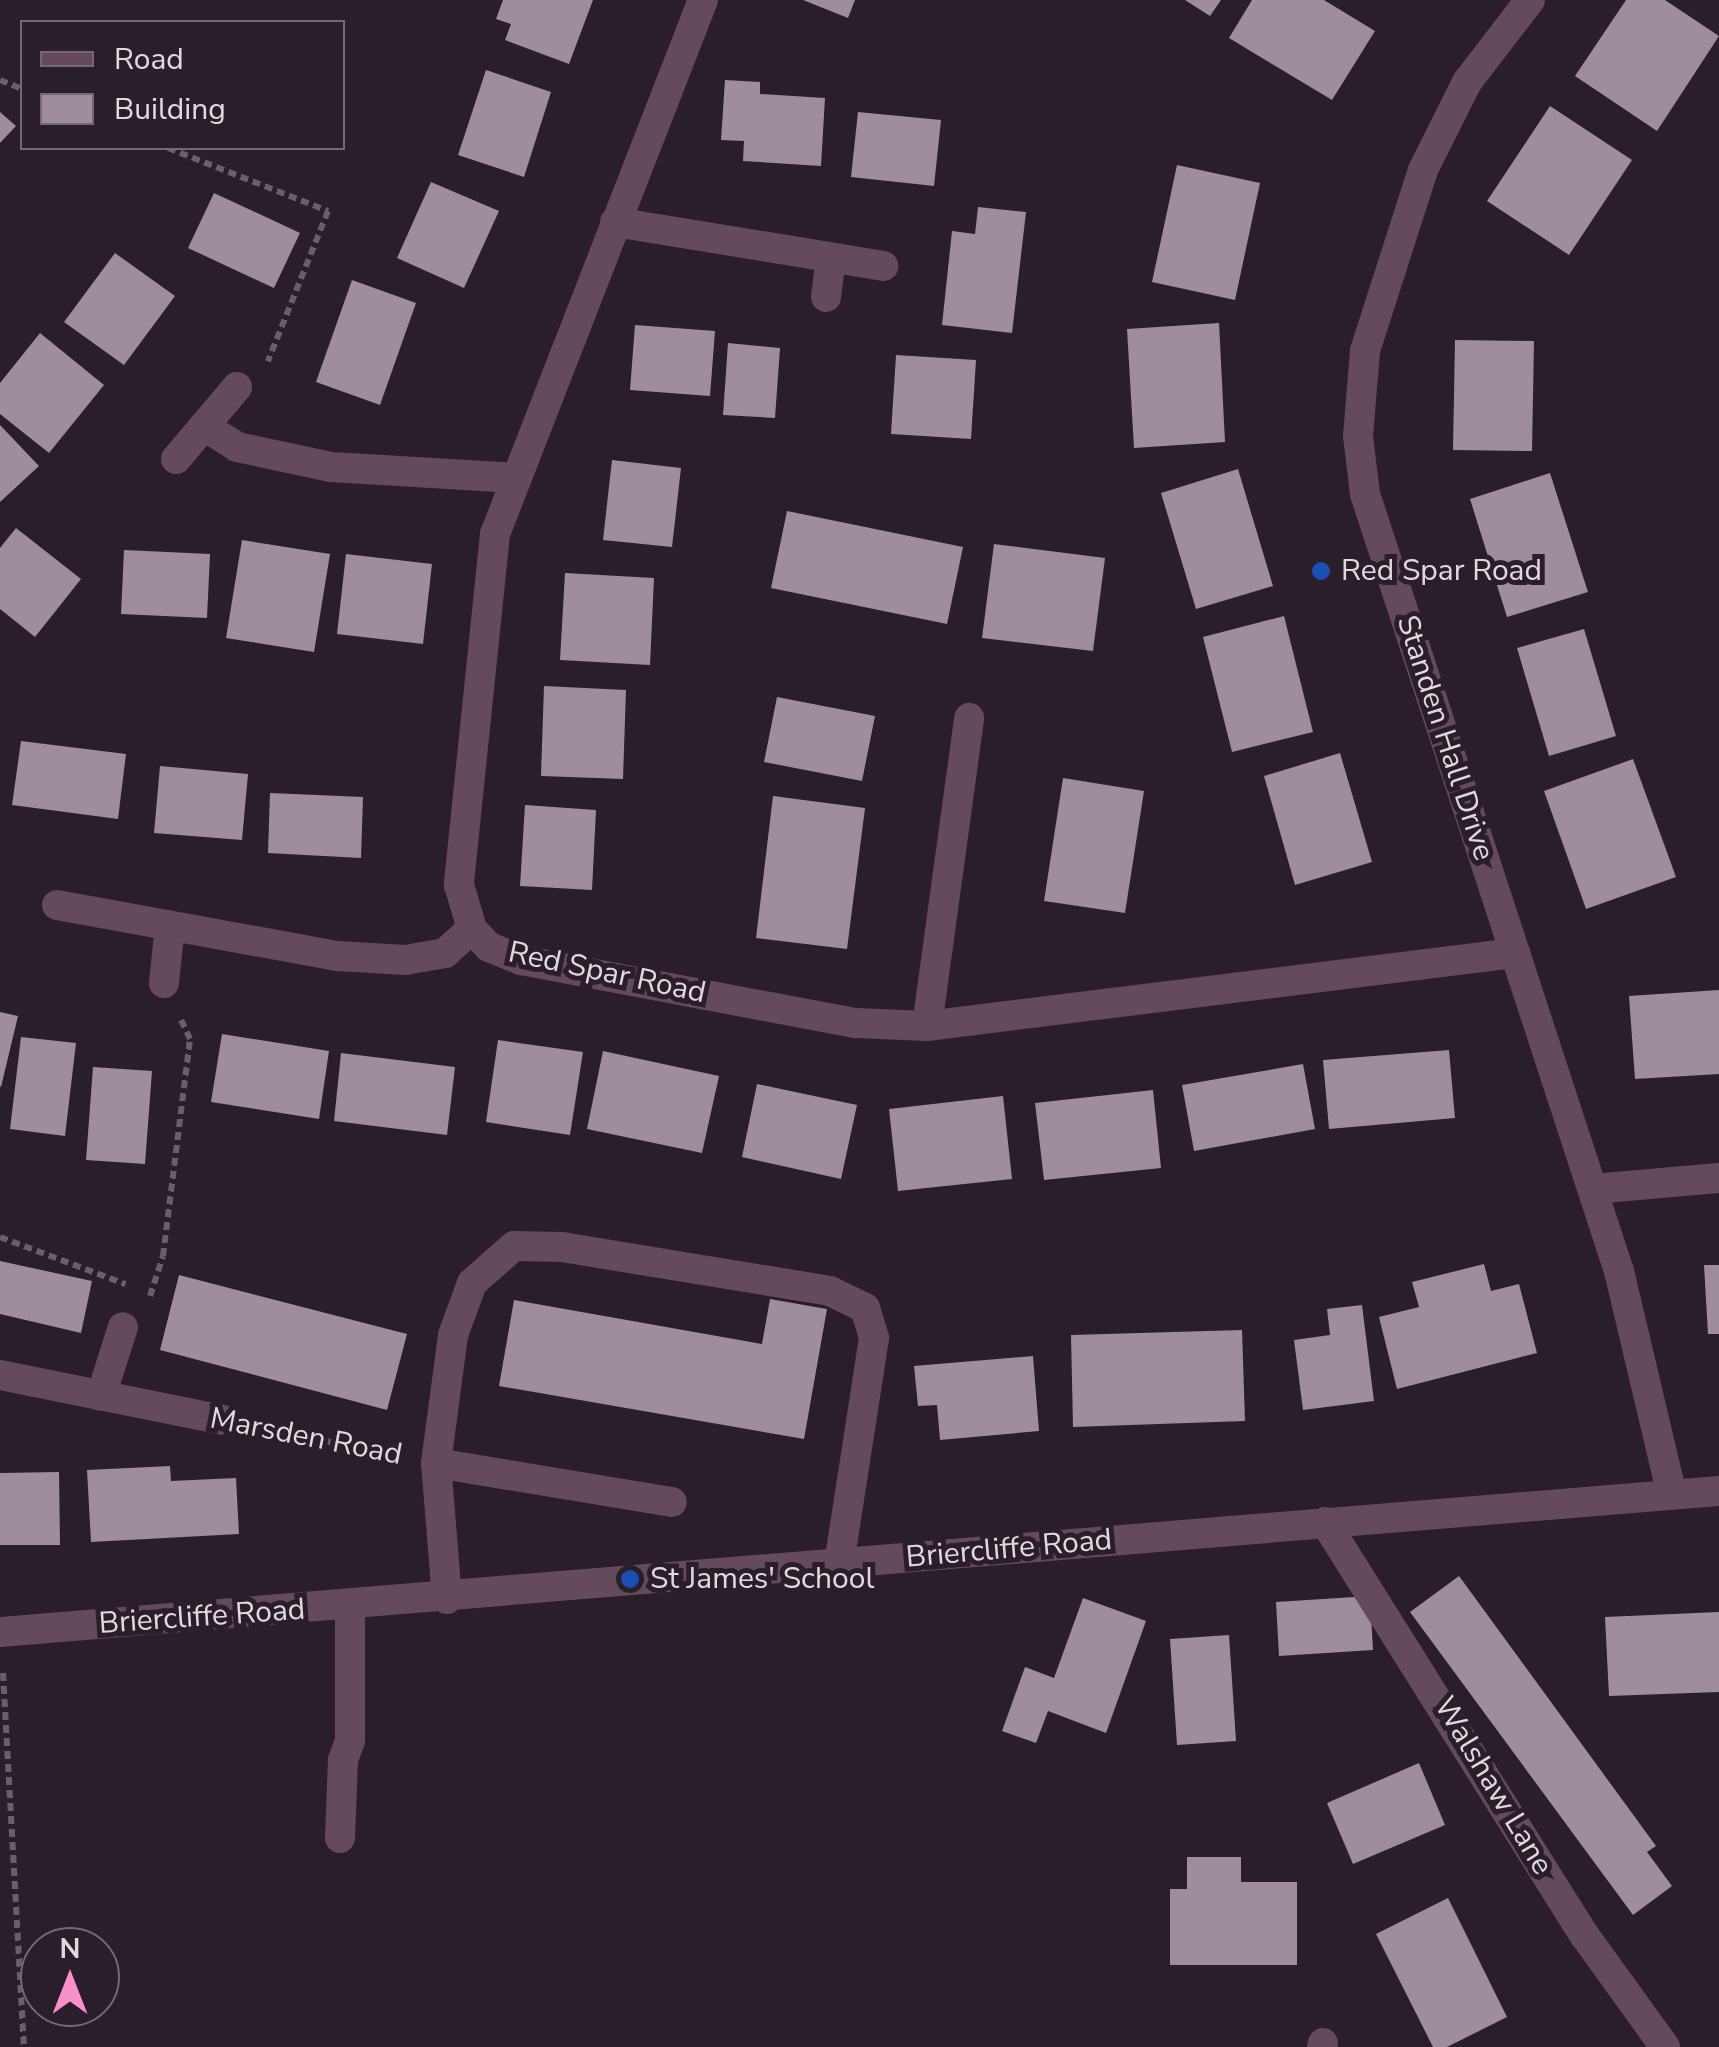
<!DOCTYPE html>
<html>
<head>
<meta charset="utf-8">
<style>
  body { margin:0 }
  #map { position:relative; width:1719px; height:2047px; overflow:hidden; background:#2a1e2a; font-family:"Nunito Sans",sans-serif }
  div>[style] { position:absolute }
  [style*='--x'] { left:calc(var(--x)*1px); top:calc(var(--y)*1px); width:calc(var(--w)*1px); rotate:calc(var(--a)*1deg) }
  .building>* { inset:0; background:#9d8d9d }
  .path>* { height:6px; margin-top:-3px; transform-origin:0; background:repeating-linear-gradient(90deg,#695e69 0 8px,transparent 0 13px) }
  .service>* { height:30px; margin:-15px; padding:0 15px; transform-origin:15px; border-radius:15px; background:#654a5b }
  .minor>* { height:30px; margin:-15px; padding:0 15px; transform-origin:15px; border-radius:15px; background:#654a5b }
  .tertiary>* { height:30px; margin:-15px; padding:0 15px; transform-origin:15px; border-radius:15px; background:#654a5b }
  .dots>* { width:28px; height:28px; translate:-50% -50%; box-sizing:border-box; border:5px solid #2a1e2a; border-radius:50% }
  span { translate:-50% -50%; white-space:nowrap; text-align:center; line-height:1.15; -webkit-text-stroke:10px #2a1e2a; paint-order:stroke }
  .poi-label { font-size:30px; color:#e1d8e0 }
  .left { translate:0 -50%; text-align:left }
  .street-label { font-size:30px; color:#e1d8e0 }
  .legend { position:absolute; left:20px; top:20px; width:325px; height:130px; box-sizing:border-box; background:#2a1e2a; border:2px solid #736873; margin:0; padding:12px 18px; list-style:none; font-size:30px; color:#e1d8e0 }
  .legend li { display:flex; align-items:center; gap:20px; height:50px }
  .legend b { width:50px; border:2px solid #736873 }
  .north { position:absolute; left:20px; top:1927px; width:100px; height:100px; box-sizing:border-box; background:#2a1e2a; border:2px solid #736873; border-radius:50%; rotate:0deg; font-size:28px; font-weight:700; line-height:40px; text-align:center; color:#e1d8e0 }
  .north::after { content:''; display:block; margin:auto; width:35px; height:45px; background:#f790cd; clip-path:polygon(50% 0,100% 100%,50% 72%,0 100%) }
</style>
</head>
<body>
<div id="map">
  <div class="building">
    <div style="clip-path:polygon(503px 0,593px 0,569px 64px,505px 40px,511px 24px,496px 19px)"></div>
    <div style="clip-path:polygon(803px 0,855px 0,848px 18px)"></div>
    <div style="clip-path:polygon(1185px 0,1221px 0,1210px 16px)"></div>
    <div style="clip-path:polygon(1252px 0,1324px 0,1375px 31px,1332px 100px,1229px 38px)"></div>
    <div style="clip-path:polygon(1626px 0,1665px 0,1719px 36px,1657px 131px,1575px 76px)"></div>
    <div style="clip-path:polygon(486px 70px,551px 92px,524px 177px,458px 155px)"></div>
    <div style="clip-path:polygon(725px 80px,760px 82px,760px 94px,825px 98px,821px 166px,743px 161px,744px 141px,721px 140px)"></div>
    <div style="clip-path:polygon(1550px 106px,1632px 160px,1569px 255px,1487px 201px)"></div>
    <div style="clip-path:polygon(0 112px,16px 126px,0 143px)"></div>
    <div style="clip-path:polygon(858px 112px,941px 120px,934px 186px,851px 177px)"></div>
    <div style="clip-path:polygon(1177px 165px,1260px 183px,1235px 300px,1152px 282px)"></div>
    <div style="clip-path:polygon(431px 182px,499px 211px,464px 288px,397px 258px)"></div>
    <div style="clip-path:polygon(214px 193px,300px 233px,274px 288px,188px 248px)"></div>
    <div style="clip-path:polygon(978px 207px,1026px 212px,1012px 333px,942px 325px,952px 231px,975px 234px)"></div>
    <div style="clip-path:polygon(115px 253px,175px 296px,124px 365px,64px 322px)"></div>
    <div style="clip-path:polygon(352px 280px,416px 303px,380px 405px,316px 382px)"></div>
    <div style="clip-path:polygon(1219px 323px,1225px 442px,1134px 448px,1127px 329px)"></div>
    <div style="clip-path:polygon(635px 325px,715px 331px,710px 396px,630px 390px)"></div>
    <div style="clip-path:polygon(40px 333px,104px 385px,49px 453px,0 414px,0 383px)"></div>
    <div style="clip-path:polygon(1455px 340px,1534px 341px,1532px 451px,1453px 450px)"></div>
    <div style="clip-path:polygon(728px 343px,780px 348px,775px 418px,723px 415px)"></div>
    <div style="clip-path:polygon(896px 355px,976px 360px,971px 439px,891px 434px)"></div>
    <div style="clip-path:polygon(0 425px,39px 466px,0 502px)"></div>
    <div style="clip-path:polygon(612px 460px,681px 468px,672px 547px,603px 540px)"></div>
    <div style="clip-path:polygon(1238px 469px,1273px 586px,1196px 609px,1161px 493px)"></div>
    <div style="clip-path:polygon(1550px 473px,1588px 592px,1507px 617px,1470px 499px)"></div>
    <div style="clip-path:polygon(787px 511px,963px 547px,947px 624px,771px 588px)"></div>
    <div style="clip-path:polygon(16px 528px,81px 579px,35px 637px,0 609px,0 548px)"></div>
    <div style="clip-path:polygon(242px 540px,330px 554px,314px 652px,226px 638px)"></div>
    <div style="clip-path:polygon(994px 544px,1105px 558px,1093px 651px,982px 638px)"></div>
    <div style="clip-path:polygon(124px 550px,210px 554px,207px 618px,121px 614px)"></div>
    <div style="clip-path:polygon(346px 554px,432px 564px,423px 644px,337px 634px)"></div>
    <div style="clip-path:polygon(565px 573px,654px 578px,650px 665px,560px 660px)"></div>
    <div style="clip-path:polygon(1284px 616px,1313px 732px,1232px 752px,1203px 637px)"></div>
    <div style="clip-path:polygon(1584px 629px,1616px 736px,1549px 756px,1517px 648px)"></div>
    <div style="clip-path:polygon(544px 686px,626px 690px,623px 779px,541px 776px)"></div>
    <div style="clip-path:polygon(777px 697px,875px 716px,862px 781px,764px 762px)"></div>
    <div style="clip-path:polygon(21px 741px,126px 754px,118px 819px,12px 805px)"></div>
    <div style="clip-path:polygon(1340px 753px,1372px 862px,1295px 885px,1264px 776px)"></div>
    <div style="clip-path:polygon(1633px 759px,1676px 877px,1586px 909px,1544px 791px)"></div>
    <div style="clip-path:polygon(160px 766px,248px 774px,242px 840px,154px 833px)"></div>
    <div style="clip-path:polygon(1063px 778px,1144px 791px,1125px 913px,1044px 901px)"></div>
    <div style="clip-path:polygon(270px 793px,363px 797px,361px 858px,268px 853px)"></div>
    <div style="clip-path:polygon(773px 796px,865px 808px,847px 949px,756px 938px)"></div>
    <div style="clip-path:polygon(525px 805px,596px 810px,592px 890px,520px 886px)"></div>
    <div style="clip-path:polygon(1719px 990px,1719px 1074px,1635px 1079px,1629px 996px)"></div>
    <div style="clip-path:polygon(0 1012px,18px 1016px,1px 1087px,0 1086px)"></div>
    <div style="clip-path:polygon(222px 1034px,329px 1051px,319px 1119px,211px 1102px)"></div>
    <div style="clip-path:polygon(21px 1037px,76px 1043px,65px 1136px,10px 1129px)"></div>
    <div style="clip-path:polygon(498px 1040px,583px 1052px,570px 1135px,486px 1122px)"></div>
    <div style="clip-path:polygon(1449px 1050px,1455px 1118px,1329px 1129px,1323px 1060px)"></div>
    <div style="clip-path:polygon(603px 1051px,719px 1076px,702px 1153px,587px 1129px)"></div>
    <div style="clip-path:polygon(341px 1053px,455px 1067px,447px 1135px,334px 1121px)"></div>
    <div style="clip-path:polygon(1303px 1064px,1315px 1129px,1194px 1151px,1182px 1085px)"></div>
    <div style="clip-path:polygon(93px 1067px,152px 1071px,145px 1164px,86px 1160px)"></div>
    <div style="clip-path:polygon(757px 1084px,857px 1105px,841px 1179px,742px 1157px)"></div>
    <div style="clip-path:polygon(1153px 1090px,1161px 1168px,1044px 1180px,1035px 1103px)"></div>
    <div style="clip-path:polygon(1003px 1096px,1012px 1179px,898px 1191px,889px 1109px)"></div>
    <div style="clip-path:polygon(0 1261px,92px 1281px,81px 1333px,0 1314px)"></div>
    <div style="clip-path:polygon(1484px 1264px,1491px 1291px,1519px 1284px,1537px 1353px,1397px 1389px,1379px 1317px,1419px 1307px,1412px 1282px)"></div>
    <div style="clip-path:polygon(1704px 1265px,1719px 1265px,1719px 1334px,1708px 1334px)"></div>
    <div style="clip-path:polygon(179px 1275px,407px 1334px,387px 1410px,160px 1350px)"></div>
    <div style="clip-path:polygon(770px 1299px,827px 1309px,804px 1439px,499px 1386px,514px 1300px,762px 1344px)"></div>
    <div style="clip-path:polygon(1362px 1305px,1374px 1401px,1303px 1410px,1294px 1340px,1330px 1335px,1327px 1309px)"></div>
    <div style="clip-path:polygon(1242px 1330px,1245px 1421px,1073px 1427px,1071px 1335px)"></div>
    <div style="clip-path:polygon(1033px 1356px,1039px 1431px,940px 1440px,937px 1405px,918px 1406px,914px 1366px)"></div>
    <div style="clip-path:polygon(170px 1466px,171px 1481px,236px 1478px,239px 1534px,91px 1542px,87px 1470px)"></div>
    <div style="clip-path:polygon(59px 1472px,60px 1545px,0 1545px,0 1473px)"></div>
    <div style="clip-path:polygon(1459px 1576px,1656px 1846px,1647px 1852px,1672px 1886px,1633px 1915px,1410px 1612px)"></div>
    <div style="clip-path:polygon(1370px 1596px,1373px 1650px,1279px 1656px,1276px 1602px)"></div>
    <div style="clip-path:polygon(1083px 1598px,1146px 1621px,1106px 1733px,1048px 1711px,1036px 1743px,1002px 1731px,1025px 1667px,1054px 1678px)"></div>
    <div style="clip-path:polygon(1719px 1612px,1719px 1692px,1609px 1696px,1605px 1617px)"></div>
    <div style="clip-path:polygon(1229px 1635px,1236px 1741px,1177px 1745px,1170px 1639px)"></div>
    <div style="clip-path:polygon(1419px 1763px,1445px 1825px,1353px 1864px,1327px 1803px)"></div>
    <div style="clip-path:polygon(1187px 1857px,1241px 1857px,1241px 1882px,1297px 1882px,1297px 1965px,1170px 1965px,1170px 1889px,1187px 1889px)"></div>
    <div style="clip-path:polygon(1448px 1898px,1507px 2017px,1447px 2047px,1433px 2047px,1376px 1934px)"></div>
  </div>
  <div class="path">
    <div style="--x:0;--y:80;--w:24;--a:22"></div>
    <div style="--x:168;--y:148;--w:172;--a:21.5"></div>
    <div style="--x:328;--y:211;--w:162;--a:111.8"></div>
    <div style="--x:0;--y:1237;--w:134;--a:20.6"></div>
    <div style="--x:150;--y:1296;--w:42;--a:-72"></div>
    <div style="--x:163;--y:1256;--w:219;--a:-82.9"></div>
    <div style="--x:190;--y:1039;--w:21;--a:-115"></div>
    <div style="--x:263;--y:1428;--w:138;--a:11.7"></div>
    <div style="--x:3;--y:1673;--w:375;--a:86.8"></div>
  </div>
  <div class="service">
    <div style="--x:436;--y:1463;--w:129;--a:-82.4"></div>
    <div style="--x:453;--y:1335;--w:55;--a:-69.9"></div>
    <div style="--x:472;--y:1283;--w:56;--a:-41.4"></div>
    <div style="--x:514;--y:1246;--w:48;--a:1.2"></div>
    <div style="--x:562;--y:1247;--w:272;--a:9.3"></div>
    <div style="--x:830;--y:1291;--w:39;--a:26"></div>
    <div style="--x:865;--y:1308;--w:31;--a:73"></div>
    <div style="--x:874;--y:1338;--w:228;--a:98.8"></div>
    <div style="--x:340;--y:1838;--w:78;--a:-87.8"></div>
    <div style="--x:343;--y:1760;--w:20;--a:-70"></div>
    <div style="--x:350;--y:1741;--w:134;--a:-90"></div>
    <div style="--x:1585;--y:1936;--w:137;--a:54.2"></div>
  </div>
  <div class="minor">
    <div style="--x:703;--y:0;--w:573;--a:111.28"></div>
    <div style="--x:495;--y:534;--w:353;--a:95.9"></div>
    <div style="--x:459;--y:885;--w:46;--a:73.5"></div>
    <div style="--x:472;--y:929;--w:25;--a:47"></div>
    <div style="--x:489;--y:947;--w:35;--a:22"></div>
    <div style="--x:521;--y:960;--w:341;--a:10.7"></div>
    <div style="--x:856;--y:1023;--w:71;--a:2.4"></div>
    <div style="--x:927;--y:1026;--w:593;--a:-7.08"></div>
    <div style="--x:1530;--y:0;--w:103;--a:127.5"></div>
    <div style="--x:1467;--y:82;--w:98;--a:116.6"></div>
    <div style="--x:1423;--y:170;--w:190;--a:107.8"></div>
    <div style="--x:1365;--y:351;--w:85;--a:94.7"></div>
    <div style="--x:1358;--y:436;--w:58;--a:83.1"></div>
    <div style="--x:1365;--y:494;--w:817;--a:71.9"></div>
    <div style="--x:1619;--y:1271;--w:230;--a:76.7"></div>
    <div style="--x:615;--y:222;--w:272;--a:9.3"></div>
    <div style="--x:826;--y:297;--w:38;--a:-83"></div>
    <div style="--x:237;--y:387;--w:51;--a:130.2"></div>
    <div style="--x:204;--y:426;--w:39;--a:32"></div>
    <div style="--x:237;--y:447;--w:96;--a:12"></div>
    <div style="--x:331;--y:467;--w:183;--a:3.4"></div>
    <div style="--x:176;--y:459;--w:43;--a:-49.7"></div>
    <div style="--x:57;--y:905;--w:286;--a:10.3"></div>
    <div style="--x:338;--y:956;--w:67;--a:3.4"></div>
    <div style="--x:405;--y:960;--w:41;--a:-9.9"></div>
    <div style="--x:445;--y:953;--w:36;--a:-42"></div>
    <div style="--x:164;--y:983;--w:58;--a:-84.1"></div>
    <div style="--x:927;--y:1026;--w:311;--a:-82.2"></div>
    <div style="--x:1593;--y:1189;--w:126;--a:-5"></div>
    <div style="--x:0;--y:1375;--w:227;--a:11.4"></div>
    <div style="--x:101;--y:1396;--w:72;--a:-72.3"></div>
    <div style="--x:1325;--y:1522;--w:489;--a:57.9"></div>
    <div style="--x:447;--y:1599;--w:136;--a:-94.6"></div>
    <div style="--x:436;--y:1463;--w:239;--a:9.4"></div>
    <div style="--x:1322;--y:2047;--w:4;--a:-76"></div>
  </div>
  <div class="tertiary">
    <div style="--x:0;--y:1632;--w:1725;--a:-4.69"></div>
  </div>
  <div class="dots">
    <div style="left:1321px;top:571px;background:#1a4fb4"></div>
    <div style="left:630px;top:1579px;background:#1a4fb4"></div>
  </div>
  <div class="poi-label">
    <span class="left" style="left:1341px;top:571px">Red Spar Road</span>
    <span class="left" style="left:650px;top:1579px">St James' School</span>
  </div>
  <div class="street-label">
    <span style="left:1445px;top:738px;rotate:72deg">Standen Hall Drive</span>
    <span style="left:607px;top:973px;rotate:12deg">Red Spar Road</span>
    <span style="left:306px;top:1437px;rotate:11deg">Marsden Road</span>
    <span style="left:1009px;top:1549px;rotate:-5deg">Briercliffe Road</span>
    <span style="left:202px;top:1617px;rotate:-4deg">Briercliffe Road</span>
    <span style="left:1493px;top:1786px;rotate:59deg">Walshaw Lane</span>
  </div>
  <ul class="legend">
  <li><b style="height:12px;background:#654a5b"></b>Road</li>
  <li><b style="height:28px;background:#9d8d9d"></b>Building</li>
  </ul>
  <div class="north">N</div>
</div>
</body>
</html>
